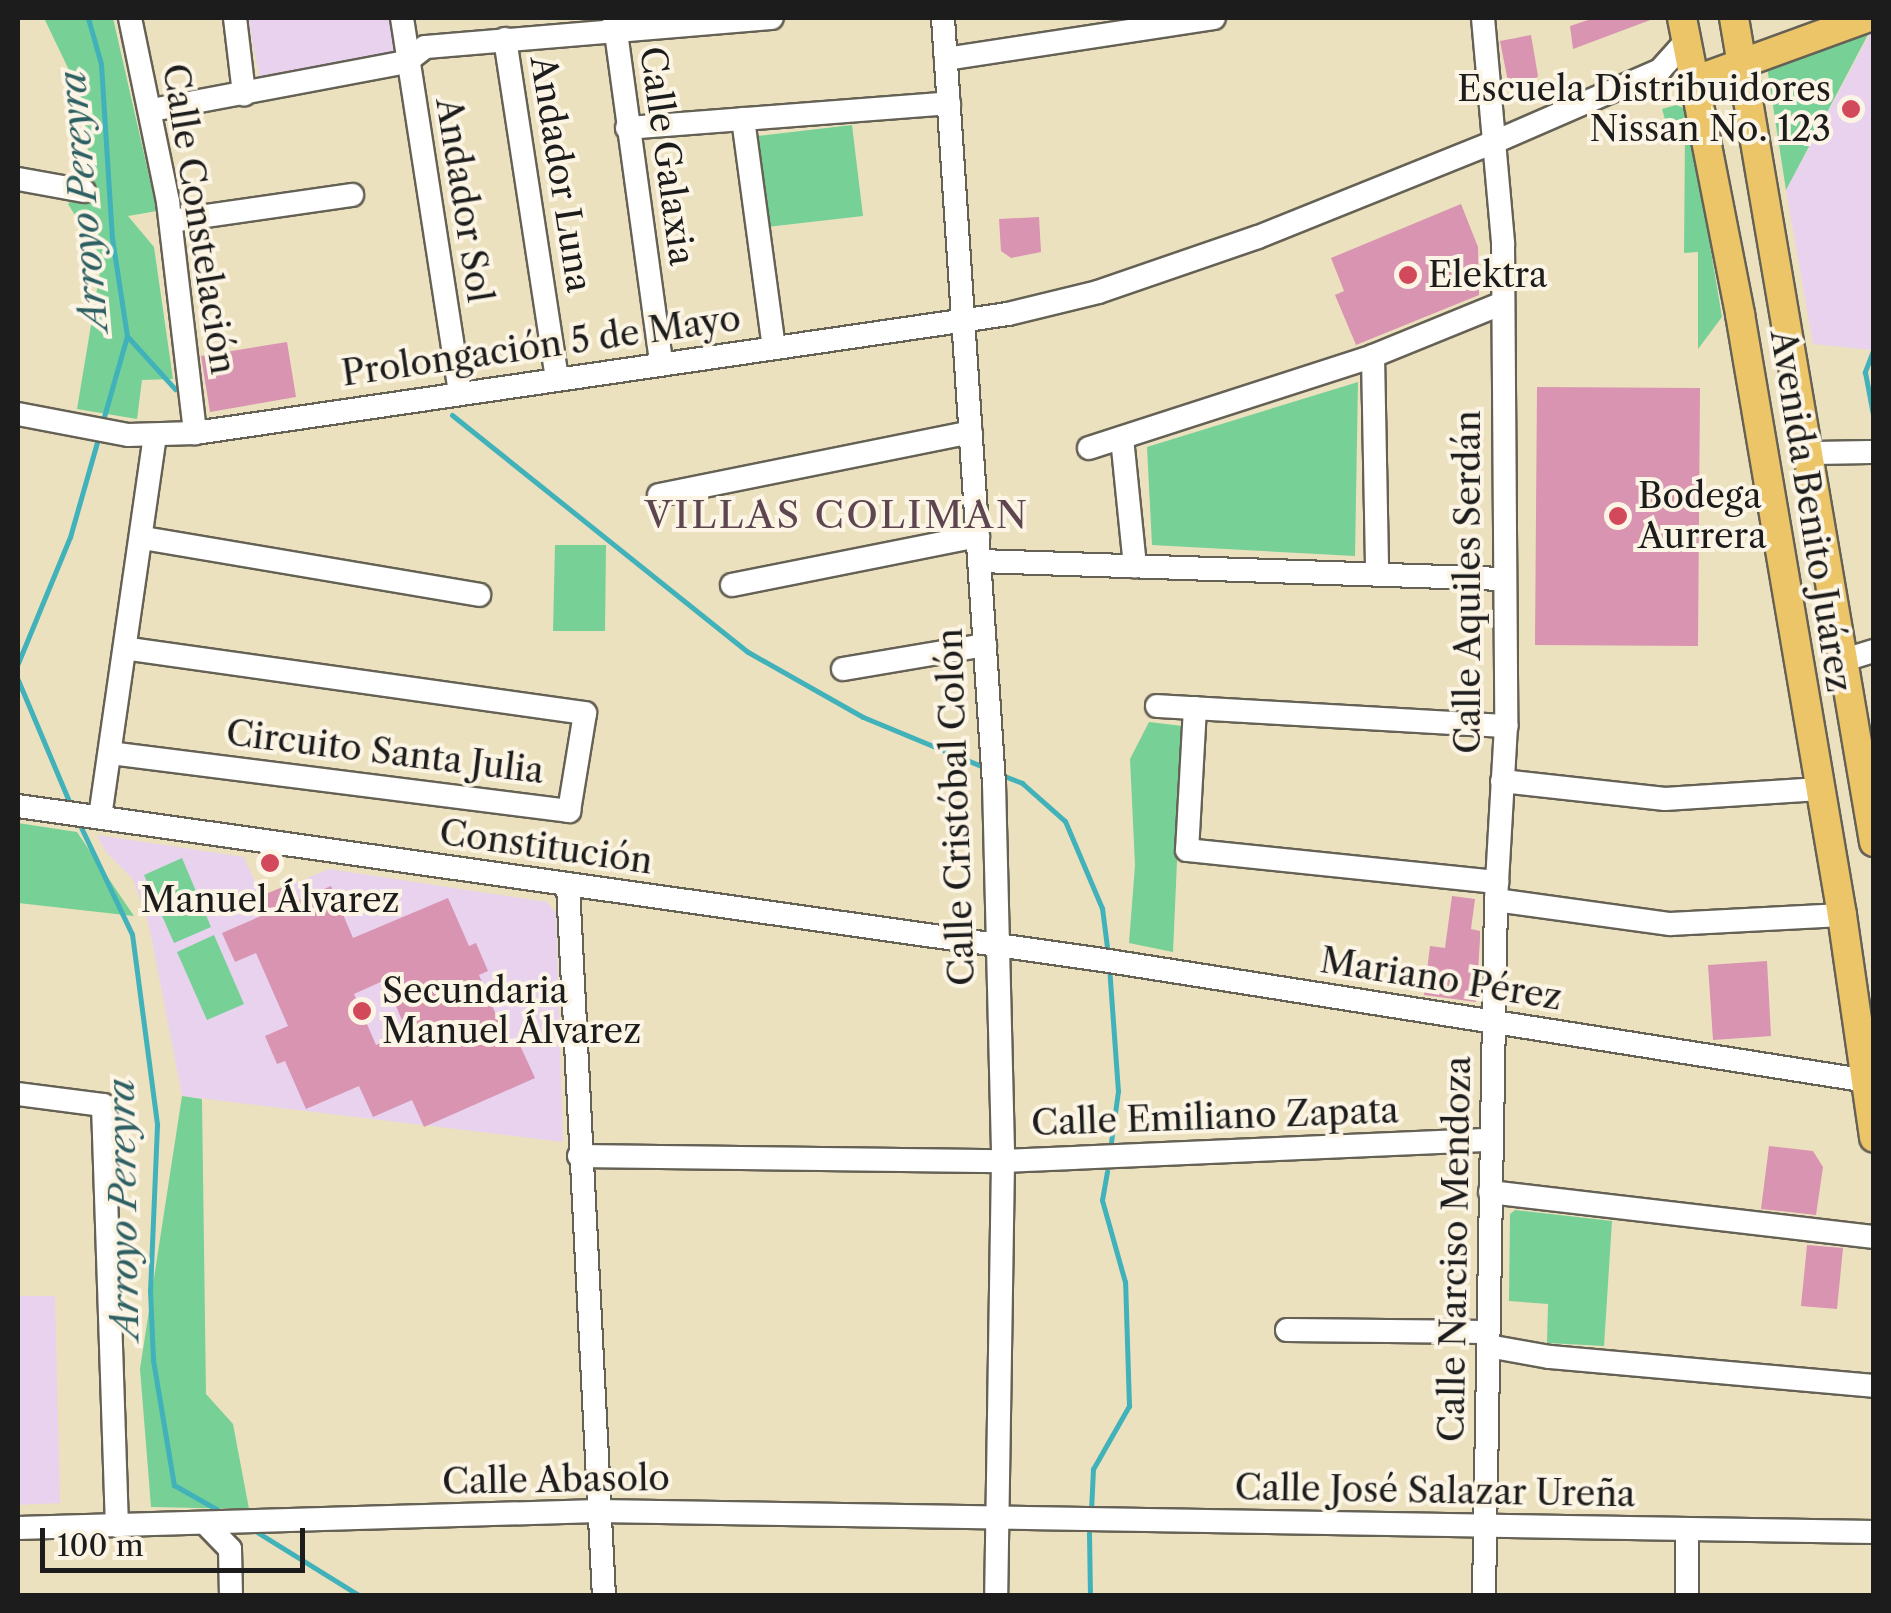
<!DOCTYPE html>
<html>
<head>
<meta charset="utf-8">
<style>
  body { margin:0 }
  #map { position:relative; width:1891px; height:1613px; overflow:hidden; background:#ece1bf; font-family:"Libre Caslon Text",serif }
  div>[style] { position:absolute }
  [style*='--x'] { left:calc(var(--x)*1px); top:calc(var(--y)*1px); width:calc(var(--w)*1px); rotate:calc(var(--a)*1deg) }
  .built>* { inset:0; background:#e8d2ee }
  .green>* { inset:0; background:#77d096 }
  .stream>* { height:5px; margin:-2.5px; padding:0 2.5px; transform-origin:2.5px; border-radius:2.5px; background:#41b1ba }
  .building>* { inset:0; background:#d894b0 }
  .roads { filter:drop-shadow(2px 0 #656155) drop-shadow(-2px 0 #656155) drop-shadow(0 2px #656155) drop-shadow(0 -2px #656155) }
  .minor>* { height:22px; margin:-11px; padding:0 11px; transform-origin:11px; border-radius:11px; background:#fff }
  .major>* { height:28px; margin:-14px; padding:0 14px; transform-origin:14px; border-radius:14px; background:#edc569 }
  .dots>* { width:28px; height:28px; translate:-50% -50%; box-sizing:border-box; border:5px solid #fcf5e5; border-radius:50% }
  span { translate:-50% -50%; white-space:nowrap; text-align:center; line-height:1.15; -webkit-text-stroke:8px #fcf5e5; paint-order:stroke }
  .poi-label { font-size:35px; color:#1c1c1c }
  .right { translate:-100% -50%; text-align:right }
  .left { translate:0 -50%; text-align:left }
  .street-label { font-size:35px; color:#1c1c1c }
  .water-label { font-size:38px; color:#2d5f63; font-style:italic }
  .neighbourhood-label { font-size:38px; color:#5e4650; letter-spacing:2.5px }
  .frame { position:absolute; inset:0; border:20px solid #1c1c1c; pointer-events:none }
  .scale { position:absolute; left:40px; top:1528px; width:265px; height:45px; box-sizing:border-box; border:5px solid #1c1c1c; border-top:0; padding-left:12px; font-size:30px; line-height:35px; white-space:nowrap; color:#1c1c1c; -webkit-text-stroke:8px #fcf5e5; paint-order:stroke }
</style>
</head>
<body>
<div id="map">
  <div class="built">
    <div style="clip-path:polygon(248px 18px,390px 18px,397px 54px,260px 80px)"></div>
    <div style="clip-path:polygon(1873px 28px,1873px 350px,1813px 344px,1786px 190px)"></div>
    <div style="clip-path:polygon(97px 835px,244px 857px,262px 897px,329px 869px,547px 902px,556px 913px,563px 1142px,182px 1096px,149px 925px,133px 879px,106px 852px)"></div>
    <div style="clip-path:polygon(18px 1296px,55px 1296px,60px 1503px,18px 1505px)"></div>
  </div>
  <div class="green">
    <div style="clip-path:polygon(44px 18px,113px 18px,157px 211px,128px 216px,154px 247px,173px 379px,142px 380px,137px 419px,77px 409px,102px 259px,68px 204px,92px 179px,80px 93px)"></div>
    <div style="clip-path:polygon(1871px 29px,1786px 190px,1767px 67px)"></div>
    <div style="clip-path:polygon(1676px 105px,1687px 109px,1722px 317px,1698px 349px,1698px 252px,1684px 253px,1685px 134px,1669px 133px,1662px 109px)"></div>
    <div style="clip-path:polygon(852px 125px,863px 216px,767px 227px,757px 136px)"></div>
    <div style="clip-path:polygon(1358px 382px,1355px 556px,1152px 545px,1147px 447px)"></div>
    <div style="clip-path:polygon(555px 545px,606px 545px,605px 631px,553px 631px)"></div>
    <div style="clip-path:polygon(1149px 722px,1183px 726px,1173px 952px,1129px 943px,1135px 865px,1130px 759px)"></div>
    <div style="clip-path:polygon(18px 823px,77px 832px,134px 916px,18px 903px)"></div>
    <div style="clip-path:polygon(182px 858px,211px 927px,174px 943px,144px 875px)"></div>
    <div style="clip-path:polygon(214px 935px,244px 1004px,207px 1020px,177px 952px)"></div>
    <div style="clip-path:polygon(182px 1096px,202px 1099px,206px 1394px,233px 1424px,249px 1509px,151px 1507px,140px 1369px)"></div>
    <div style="clip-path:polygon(1515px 1210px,1612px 1221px,1604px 1346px,1547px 1343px,1548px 1304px,1509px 1301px,1510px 1214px)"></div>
  </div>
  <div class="stream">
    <div style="--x:88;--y:18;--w:48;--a:74.2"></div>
    <div style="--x:101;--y:64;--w:174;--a:86.4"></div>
    <div style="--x:112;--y:238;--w:99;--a:81.3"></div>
    <div style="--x:127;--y:336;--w:91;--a:105.9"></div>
    <div style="--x:127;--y:336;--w:72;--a:47.8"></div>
    <div style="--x:1874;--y:348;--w:26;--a:111"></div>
    <div style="--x:1865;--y:372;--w:49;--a:79.4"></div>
    <div style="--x:452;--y:415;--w:379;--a:38.7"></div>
    <div style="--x:748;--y:652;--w:132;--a:29.5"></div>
    <div style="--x:863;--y:717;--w:131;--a:22.5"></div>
    <div style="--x:18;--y:663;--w:136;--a:-67.6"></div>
    <div style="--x:70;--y:537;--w:106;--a:-74.1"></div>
    <div style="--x:18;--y:680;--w:137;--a:67.2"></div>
    <div style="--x:999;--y:774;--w:25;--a:21"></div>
    <div style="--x:1022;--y:783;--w:57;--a:41.5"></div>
    <div style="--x:1065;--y:821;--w:95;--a:67"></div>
    <div style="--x:1102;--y:908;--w:47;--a:82.7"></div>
    <div style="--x:78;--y:821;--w:125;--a:64.5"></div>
    <div style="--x:132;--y:934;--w:193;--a:82.5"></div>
    <div style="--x:157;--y:1125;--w:165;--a:92.4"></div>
    <div style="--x:150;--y:1290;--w:70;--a:87.5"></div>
    <div style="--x:153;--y:1360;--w:127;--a:80.5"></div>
    <div style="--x:174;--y:1485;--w:59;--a:29.6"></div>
    <div style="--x:1109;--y:966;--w:125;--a:85.9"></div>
    <div style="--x:1118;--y:1091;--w:51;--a:97.8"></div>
    <div style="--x:1091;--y:1511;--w:42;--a:-87.3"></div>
    <div style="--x:1093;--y:1469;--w:73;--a:-60.3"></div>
    <div style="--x:1129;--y:1406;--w:124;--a:-91.8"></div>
    <div style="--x:1125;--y:1282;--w:85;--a:-105.7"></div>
    <div style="--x:1102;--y:1200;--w:29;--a:-80"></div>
    <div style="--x:252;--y:1529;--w:127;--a:31.8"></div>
    <div style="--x:1089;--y:1533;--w:63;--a:89.1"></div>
  </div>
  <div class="building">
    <div style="clip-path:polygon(1594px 18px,1653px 18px,1653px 19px,1573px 49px,1570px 26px)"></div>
    <div style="clip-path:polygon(1531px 35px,1538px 76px,1531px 85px,1510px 92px,1500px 41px)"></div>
    <div style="clip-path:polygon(1461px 204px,1478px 247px,1479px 295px,1356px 345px,1335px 295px,1344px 291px,1331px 258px)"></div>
    <div style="clip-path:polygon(1039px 217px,1041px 252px,1011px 258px,1001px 251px,999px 219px)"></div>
    <div style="clip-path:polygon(287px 342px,296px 397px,210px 412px,201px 356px)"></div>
    <div style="clip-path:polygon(1537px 387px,1700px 388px,1698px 646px,1535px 645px)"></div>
    <div style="clip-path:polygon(evenodd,285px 886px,292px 903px,331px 886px,353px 938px,448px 898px,469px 946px,476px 943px,488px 971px,479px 975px,509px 1045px,518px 1041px,535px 1078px,424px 1127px,412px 1100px,373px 1117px,359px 1086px,306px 1109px,285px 1061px,277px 1064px,265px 1036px,288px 1026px,256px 953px,235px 962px,222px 933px,268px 913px,261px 896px,285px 886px,385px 980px,407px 1032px,376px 1045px,354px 994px,385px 980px)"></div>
    <div style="clip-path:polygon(1452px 896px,1475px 899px,1471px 929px,1480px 931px,1480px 939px,1476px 1002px,1424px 995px,1430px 946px,1445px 948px)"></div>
    <div style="clip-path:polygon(1767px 961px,1771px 1036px,1713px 1040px,1708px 965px)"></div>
    <div style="clip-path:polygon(1769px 1146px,1813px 1151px,1823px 1167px,1816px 1215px,1761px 1209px)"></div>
    <div style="clip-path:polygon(1807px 1245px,1843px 1248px,1837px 1309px,1801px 1306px)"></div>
  </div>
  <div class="roads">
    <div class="minor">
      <div style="--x:130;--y:18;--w:188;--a:78.3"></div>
      <div style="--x:168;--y:202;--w:233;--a:83.3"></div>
      <div style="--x:235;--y:18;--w:77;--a:83.2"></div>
      <div style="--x:402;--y:18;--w:379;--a:81.2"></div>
      <div style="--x:614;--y:18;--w:348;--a:82.2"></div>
      <div style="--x:943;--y:18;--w:767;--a:86.19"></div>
      <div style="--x:994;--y:783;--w:378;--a:88.6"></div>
      <div style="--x:1003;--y:1161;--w:435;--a:90.9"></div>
      <div style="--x:1483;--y:18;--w:226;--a:84.9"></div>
      <div style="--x:1503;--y:243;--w:483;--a:89.6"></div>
      <div style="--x:1506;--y:726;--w:174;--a:93.3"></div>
      <div style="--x:1496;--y:900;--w:696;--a:90.99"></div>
      <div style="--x:505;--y:39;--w:344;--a:81.3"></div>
      <div style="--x:946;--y:59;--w:271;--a:-8.7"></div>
      <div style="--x:152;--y:110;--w:258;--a:-10.7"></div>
      <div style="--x:406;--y:62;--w:24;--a:-38"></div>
      <div style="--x:425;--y:47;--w:348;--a:-4.8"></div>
      <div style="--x:743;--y:119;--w:230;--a:82.3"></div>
      <div style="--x:627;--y:128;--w:323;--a:-4.4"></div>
      <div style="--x:18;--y:179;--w:67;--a:10.3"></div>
      <div style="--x:171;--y:221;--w:183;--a:-8.2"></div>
      <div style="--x:1373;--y:356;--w:218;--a:88.9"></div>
      <div style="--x:18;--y:414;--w:112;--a:10.8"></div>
      <div style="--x:128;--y:435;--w:67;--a:-1.7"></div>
      <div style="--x:195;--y:433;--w:822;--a:-8.33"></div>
      <div style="--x:1008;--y:314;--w:93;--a:-13.7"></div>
      <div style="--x:1098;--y:292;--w:169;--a:-19"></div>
      <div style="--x:1258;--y:237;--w:258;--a:-21.9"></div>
      <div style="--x:1497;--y:141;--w:178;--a:-23.5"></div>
      <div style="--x:1660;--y:70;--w:40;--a:-48"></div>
      <div style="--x:1122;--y:438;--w:129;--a:84.2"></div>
      <div style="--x:1089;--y:448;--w:299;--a:-17.9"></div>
      <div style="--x:1373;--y:356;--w:140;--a:-22.2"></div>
      <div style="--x:1811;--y:453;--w:63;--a:-0.9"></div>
      <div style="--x:659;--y:495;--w:318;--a:-11.4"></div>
      <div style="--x:143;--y:538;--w:341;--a:9.6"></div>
      <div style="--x:980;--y:561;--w:524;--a:1.97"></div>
      <div style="--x:732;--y:585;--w:251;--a:-11.3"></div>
      <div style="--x:1841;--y:661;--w:34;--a:-17"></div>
      <div style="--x:843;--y:669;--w:144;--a:-9.6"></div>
      <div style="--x:1157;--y:706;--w:350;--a:3.3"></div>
      <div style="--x:1195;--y:708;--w:142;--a:93.2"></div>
      <div style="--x:1187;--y:850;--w:312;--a:5.9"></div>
      <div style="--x:110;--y:753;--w:463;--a:7.2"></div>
      <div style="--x:569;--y:811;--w:99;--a:-80.7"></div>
      <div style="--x:585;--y:713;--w:462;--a:-172"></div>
      <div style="--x:1502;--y:781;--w:164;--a:6.3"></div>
      <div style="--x:1665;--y:799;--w:155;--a:-3.7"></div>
      <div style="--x:18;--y:806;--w:1089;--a:8.08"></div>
      <div style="--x:1096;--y:959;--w:788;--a:8.98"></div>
      <div style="--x:100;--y:817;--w:385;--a:-81.8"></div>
      <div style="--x:568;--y:886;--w:711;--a:87.1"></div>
      <div style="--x:1496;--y:900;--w:176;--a:7.9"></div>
      <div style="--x:1670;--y:924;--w:172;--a:-3"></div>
      <div style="--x:18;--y:1094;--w:86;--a:7.4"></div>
      <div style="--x:103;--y:1105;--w:421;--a:88.1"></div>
      <div style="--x:579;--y:1156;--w:424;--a:0.7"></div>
      <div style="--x:1003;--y:1161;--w:488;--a:-2.5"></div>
      <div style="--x:1490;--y:1192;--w:387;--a:6.7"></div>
      <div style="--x:1287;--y:1330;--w:201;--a:0.6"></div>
      <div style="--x:1488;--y:1346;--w:63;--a:10.1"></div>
      <div style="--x:1550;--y:1357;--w:325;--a:5.1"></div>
      <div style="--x:205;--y:1523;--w:36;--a:46"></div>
      <div style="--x:230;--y:1549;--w:47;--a:88.8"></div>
      <div style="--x:18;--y:1528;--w:580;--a:-1.68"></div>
      <div style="--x:598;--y:1511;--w:1276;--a:0.94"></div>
      <div style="--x:1687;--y:1596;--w:67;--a:-90"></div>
    </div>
    <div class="major">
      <div style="--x:1682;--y:18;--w:302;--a:78.9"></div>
      <div style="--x:1740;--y:314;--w:610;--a:80.37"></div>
      <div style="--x:1842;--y:915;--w:225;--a:81.8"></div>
      <div style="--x:1734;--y:18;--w:836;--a:80.36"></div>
      <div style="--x:1696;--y:80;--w:181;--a:-20"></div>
    </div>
  </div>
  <div class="dots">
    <div style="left:1851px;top:109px;background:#d1495b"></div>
    <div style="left:1408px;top:275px;background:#d1495b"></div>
    <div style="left:1618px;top:516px;background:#d1495b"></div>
    <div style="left:270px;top:863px;background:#d1495b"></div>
    <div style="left:362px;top:1011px;background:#d1495b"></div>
  </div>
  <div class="poi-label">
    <span class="right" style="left:1831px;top:109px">Escuela Distribuidores<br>Nissan No. 123</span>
    <span class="left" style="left:1428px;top:275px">Elektra</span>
    <span class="left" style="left:1638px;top:516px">Bodega<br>Aurrera</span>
    <span style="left:270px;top:900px">Manuel Álvarez</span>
    <span class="left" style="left:382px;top:1011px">Secundaria<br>Manuel Álvarez</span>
  </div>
  <div class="street-label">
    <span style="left:667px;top:156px;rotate:82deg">Calle Galaxia</span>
    <span style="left:561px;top:174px;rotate:81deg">Andador Luna</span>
    <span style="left:464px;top:200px;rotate:81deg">Andador Sol</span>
    <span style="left:199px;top:219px;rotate:81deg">Calle Constelación</span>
    <span style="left:541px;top:346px;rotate:-8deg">Prolongación 5 de Mayo</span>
    <span style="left:1811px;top:511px;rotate:81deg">Avenida Benito Juárez</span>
    <span style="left:1468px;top:582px;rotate:-90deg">Calle Aquiles Serdán</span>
    <span style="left:385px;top:752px;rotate:7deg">Circuito Santa Julia</span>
    <span style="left:956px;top:807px;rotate:-92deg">Calle Cristóbal Colón</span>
    <span style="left:546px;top:847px;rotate:8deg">Constitución</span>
    <span style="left:1441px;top:979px;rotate:9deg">Mariano Pérez</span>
    <span style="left:1215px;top:1117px;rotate:-2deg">Calle Emiliano Zapata</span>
    <span style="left:1455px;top:1249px;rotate:-89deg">Calle Narciso Mendoza</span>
    <span style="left:556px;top:1480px;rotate:-1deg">Calle Abasolo</span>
    <span style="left:1435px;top:1491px;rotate:1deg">Calle José Salazar Ureña</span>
  </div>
  <div class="water-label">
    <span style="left:83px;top:201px;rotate:-95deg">Arroyo Pereyra</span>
    <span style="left:123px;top:1209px;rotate:-91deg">Arroyo Pereyra</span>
  </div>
  <div class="neighbourhood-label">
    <span style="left:837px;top:515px">VILLAS COLIMAN</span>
  </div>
  <div class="frame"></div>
  <div class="scale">100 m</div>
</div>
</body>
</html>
